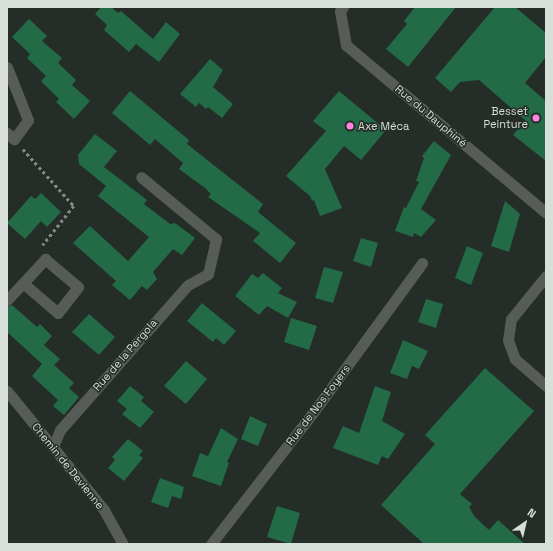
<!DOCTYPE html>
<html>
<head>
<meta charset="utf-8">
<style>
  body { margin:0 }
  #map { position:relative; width:553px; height:551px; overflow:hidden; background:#242d27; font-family:"Space Grotesk",sans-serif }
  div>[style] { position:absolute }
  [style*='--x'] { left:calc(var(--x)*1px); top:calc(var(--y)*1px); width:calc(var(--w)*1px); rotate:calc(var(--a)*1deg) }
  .building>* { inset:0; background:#236a47 }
  .path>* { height:2.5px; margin-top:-1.25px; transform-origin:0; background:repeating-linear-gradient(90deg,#848c87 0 3px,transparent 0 6px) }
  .minor>* { height:11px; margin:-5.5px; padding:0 5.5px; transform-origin:5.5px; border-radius:5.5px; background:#575c59 }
  .dots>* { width:11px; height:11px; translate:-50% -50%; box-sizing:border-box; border:2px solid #242d27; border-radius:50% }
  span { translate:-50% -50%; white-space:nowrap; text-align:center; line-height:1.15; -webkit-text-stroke:3px #242d27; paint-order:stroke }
  .poi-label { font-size:11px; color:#d8deda }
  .right { translate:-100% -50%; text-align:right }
  .left { translate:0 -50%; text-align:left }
  .street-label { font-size:11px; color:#d8deda }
  .frame { position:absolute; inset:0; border:8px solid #d8deda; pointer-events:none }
  .north { position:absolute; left:505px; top:503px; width:40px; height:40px; -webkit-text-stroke:3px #242d27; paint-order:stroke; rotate:34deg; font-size:11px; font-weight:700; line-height:16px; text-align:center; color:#d8deda }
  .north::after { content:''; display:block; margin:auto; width:14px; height:18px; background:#d8deda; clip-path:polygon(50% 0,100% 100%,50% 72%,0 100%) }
</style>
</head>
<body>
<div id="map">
  <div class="building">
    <div style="clip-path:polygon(101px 7px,111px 7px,118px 13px,121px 11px,153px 39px,166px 22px,180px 34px,159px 62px,136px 44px,129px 52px,104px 30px,107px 25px,95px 14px)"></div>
    <div style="clip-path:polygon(415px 7px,456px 7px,408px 67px,386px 49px,407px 24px,404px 21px)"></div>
    <div style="clip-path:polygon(495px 7px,515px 7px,546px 33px,546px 57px,525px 83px,546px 101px,546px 161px,513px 135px,525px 120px,479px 80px,460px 82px,451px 92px,435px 78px)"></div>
    <div style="clip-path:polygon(29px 19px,47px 36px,42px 41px,62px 58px,58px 63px,76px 80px,72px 85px,90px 101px,74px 119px,56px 102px,59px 99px,41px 81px,46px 76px,27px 58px,30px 54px,12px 37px)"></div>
    <div style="clip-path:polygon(210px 59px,223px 70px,213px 87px,233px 104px,222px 118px,208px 107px,206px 109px,199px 103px,196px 107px,180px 94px)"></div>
    <div style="clip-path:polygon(130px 91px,189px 140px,187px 144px,263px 204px,258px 212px,296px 243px,280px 263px,253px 241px,260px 233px,208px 197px,211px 194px,205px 188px,179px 169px,183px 163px,155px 139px,150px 145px,112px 113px)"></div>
    <div style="clip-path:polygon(339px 91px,386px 130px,361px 160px,344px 146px,325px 169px,342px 208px,320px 216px,314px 200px,312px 201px,310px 196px,286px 176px,326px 131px,313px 121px)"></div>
    <div style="clip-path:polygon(95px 134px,117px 151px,104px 167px,147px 200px,144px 204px,170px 224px,175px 223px,195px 238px,182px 255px,173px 249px,153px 272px,157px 279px,147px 290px,142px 286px,130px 300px,112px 285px,116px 281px,73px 243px,90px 226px,128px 261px,149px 237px,98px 196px,106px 186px,79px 164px,78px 155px)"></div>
    <div style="clip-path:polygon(434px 141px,451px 155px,421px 209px,436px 220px,421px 237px,414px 233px,413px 237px,395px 231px,404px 207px,406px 208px,419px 182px,416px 181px,424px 158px,422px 156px)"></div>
    <div style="clip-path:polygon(41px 193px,61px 212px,47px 227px,41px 221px,25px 239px,7px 223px,31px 196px,35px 199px)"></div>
    <div style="clip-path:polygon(505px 201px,520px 214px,509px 252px,491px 246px)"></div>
    <div style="clip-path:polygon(361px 238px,378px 243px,371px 267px,353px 261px)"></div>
    <div style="clip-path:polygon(467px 246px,483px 253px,471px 285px,455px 278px)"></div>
    <div style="clip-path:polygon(324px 267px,343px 272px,333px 303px,315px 298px)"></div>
    <div style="clip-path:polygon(263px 273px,282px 288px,278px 293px,297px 302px,288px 318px,267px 306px,259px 315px,235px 296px,252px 274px,258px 278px)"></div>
    <div style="clip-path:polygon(426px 299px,443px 304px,436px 328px,418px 322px)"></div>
    <div style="clip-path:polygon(202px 303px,236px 331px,224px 345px,216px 338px,213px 342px,187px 321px)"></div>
    <div style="clip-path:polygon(12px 305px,37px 327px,40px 324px,52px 336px,44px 345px,60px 359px,54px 365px,74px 383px,69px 388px,79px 397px,64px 415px,53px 406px,58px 400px,32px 376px,42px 364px,7px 332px,7px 307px)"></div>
    <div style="clip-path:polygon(89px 314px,115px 337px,99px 355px,72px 332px)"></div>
    <div style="clip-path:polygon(291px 318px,317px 326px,309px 350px,284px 342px)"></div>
    <div style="clip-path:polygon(403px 340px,428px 351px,419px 369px,412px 366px,407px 379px,390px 373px)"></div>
    <div style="clip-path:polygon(186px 361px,207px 379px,186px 404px,164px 386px)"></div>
    <div style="clip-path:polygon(485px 368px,534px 411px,460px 494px,472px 504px,469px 507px,475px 517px,489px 530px,498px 520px,525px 544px,424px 544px,381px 505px,435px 444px,425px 435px)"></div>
    <div style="clip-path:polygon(130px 386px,144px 397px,141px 401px,154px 412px,140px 428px,122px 414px,127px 409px,117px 401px)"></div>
    <div style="clip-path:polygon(375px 386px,391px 392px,382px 421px,405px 434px,388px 459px,382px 456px,378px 465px,333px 448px,343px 426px,359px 433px)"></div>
    <div style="clip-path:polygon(250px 416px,267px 424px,258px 446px,241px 439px)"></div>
    <div style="clip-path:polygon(221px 428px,238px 439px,227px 462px,229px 463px,221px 486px,192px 476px,200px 453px,208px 456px)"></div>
    <div style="clip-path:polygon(128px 439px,143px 451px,139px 455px,143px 458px,124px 481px,108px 468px,115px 460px,112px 457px)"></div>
    <div style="clip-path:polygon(160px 478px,184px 487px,181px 499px,172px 496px,168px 508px,151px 502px)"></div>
    <div style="clip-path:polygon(277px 506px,300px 513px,291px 544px,267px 537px)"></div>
  </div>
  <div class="path">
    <div style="--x:23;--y:149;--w:76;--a:48.2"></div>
    <div style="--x:74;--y:206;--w:50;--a:128.5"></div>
  </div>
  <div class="minor">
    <div style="--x:343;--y:7;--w:5;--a:127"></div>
    <div style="--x:340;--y:11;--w:35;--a:80"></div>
    <div style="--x:346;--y:45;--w:261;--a:40"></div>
    <div style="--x:7;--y:67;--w:57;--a:68.4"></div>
    <div style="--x:28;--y:120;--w:24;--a:126"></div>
    <div style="--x:14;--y:139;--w:9;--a:-139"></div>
    <div style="--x:546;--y:276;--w:55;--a:129.1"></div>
    <div style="--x:511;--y:319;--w:21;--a:98"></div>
    <div style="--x:508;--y:340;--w:20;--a:70"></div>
    <div style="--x:515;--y:359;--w:41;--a:41.1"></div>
    <div style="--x:7;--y:300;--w:23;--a:-47"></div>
    <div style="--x:23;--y:283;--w:33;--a:-47"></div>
    <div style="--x:45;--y:259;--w:43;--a:40.3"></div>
    <div style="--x:78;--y:287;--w:33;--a:128"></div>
    <div style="--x:58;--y:313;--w:46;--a:-139.4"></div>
    <div style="--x:7;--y:391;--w:154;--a:50.8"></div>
    <div style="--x:104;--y:510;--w:39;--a:61"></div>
    <div style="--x:53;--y:446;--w:17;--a:-66"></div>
    <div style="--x:60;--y:430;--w:193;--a:-48.6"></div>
    <div style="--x:188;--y:285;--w:23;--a:-29"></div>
    <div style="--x:208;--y:274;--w:36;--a:-77"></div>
    <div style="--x:216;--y:239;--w:97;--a:-140.4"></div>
    <div style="--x:211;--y:544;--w:165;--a:-52.2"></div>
    <div style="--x:312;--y:414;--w:187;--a:-53.9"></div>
  </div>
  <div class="dots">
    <div style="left:536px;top:118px;background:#ff85de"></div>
    <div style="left:350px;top:126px;background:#ff85de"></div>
  </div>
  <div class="poi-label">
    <span class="right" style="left:528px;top:118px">Besset<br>Peinture</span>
    <span class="left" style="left:358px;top:126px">Axe Méca</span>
  </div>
  <div class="street-label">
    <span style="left:431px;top:116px;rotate:40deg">Rue du Dauphiné</span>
    <span style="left:125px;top:355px;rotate:-49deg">Rue de la Pergola</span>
    <span style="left:318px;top:405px;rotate:-53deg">Rue de Nos Foyers</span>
    <span style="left:68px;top:466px;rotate:51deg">Chemin de Devienne</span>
  </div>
  <div class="frame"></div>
  <div class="north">N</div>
</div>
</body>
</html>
